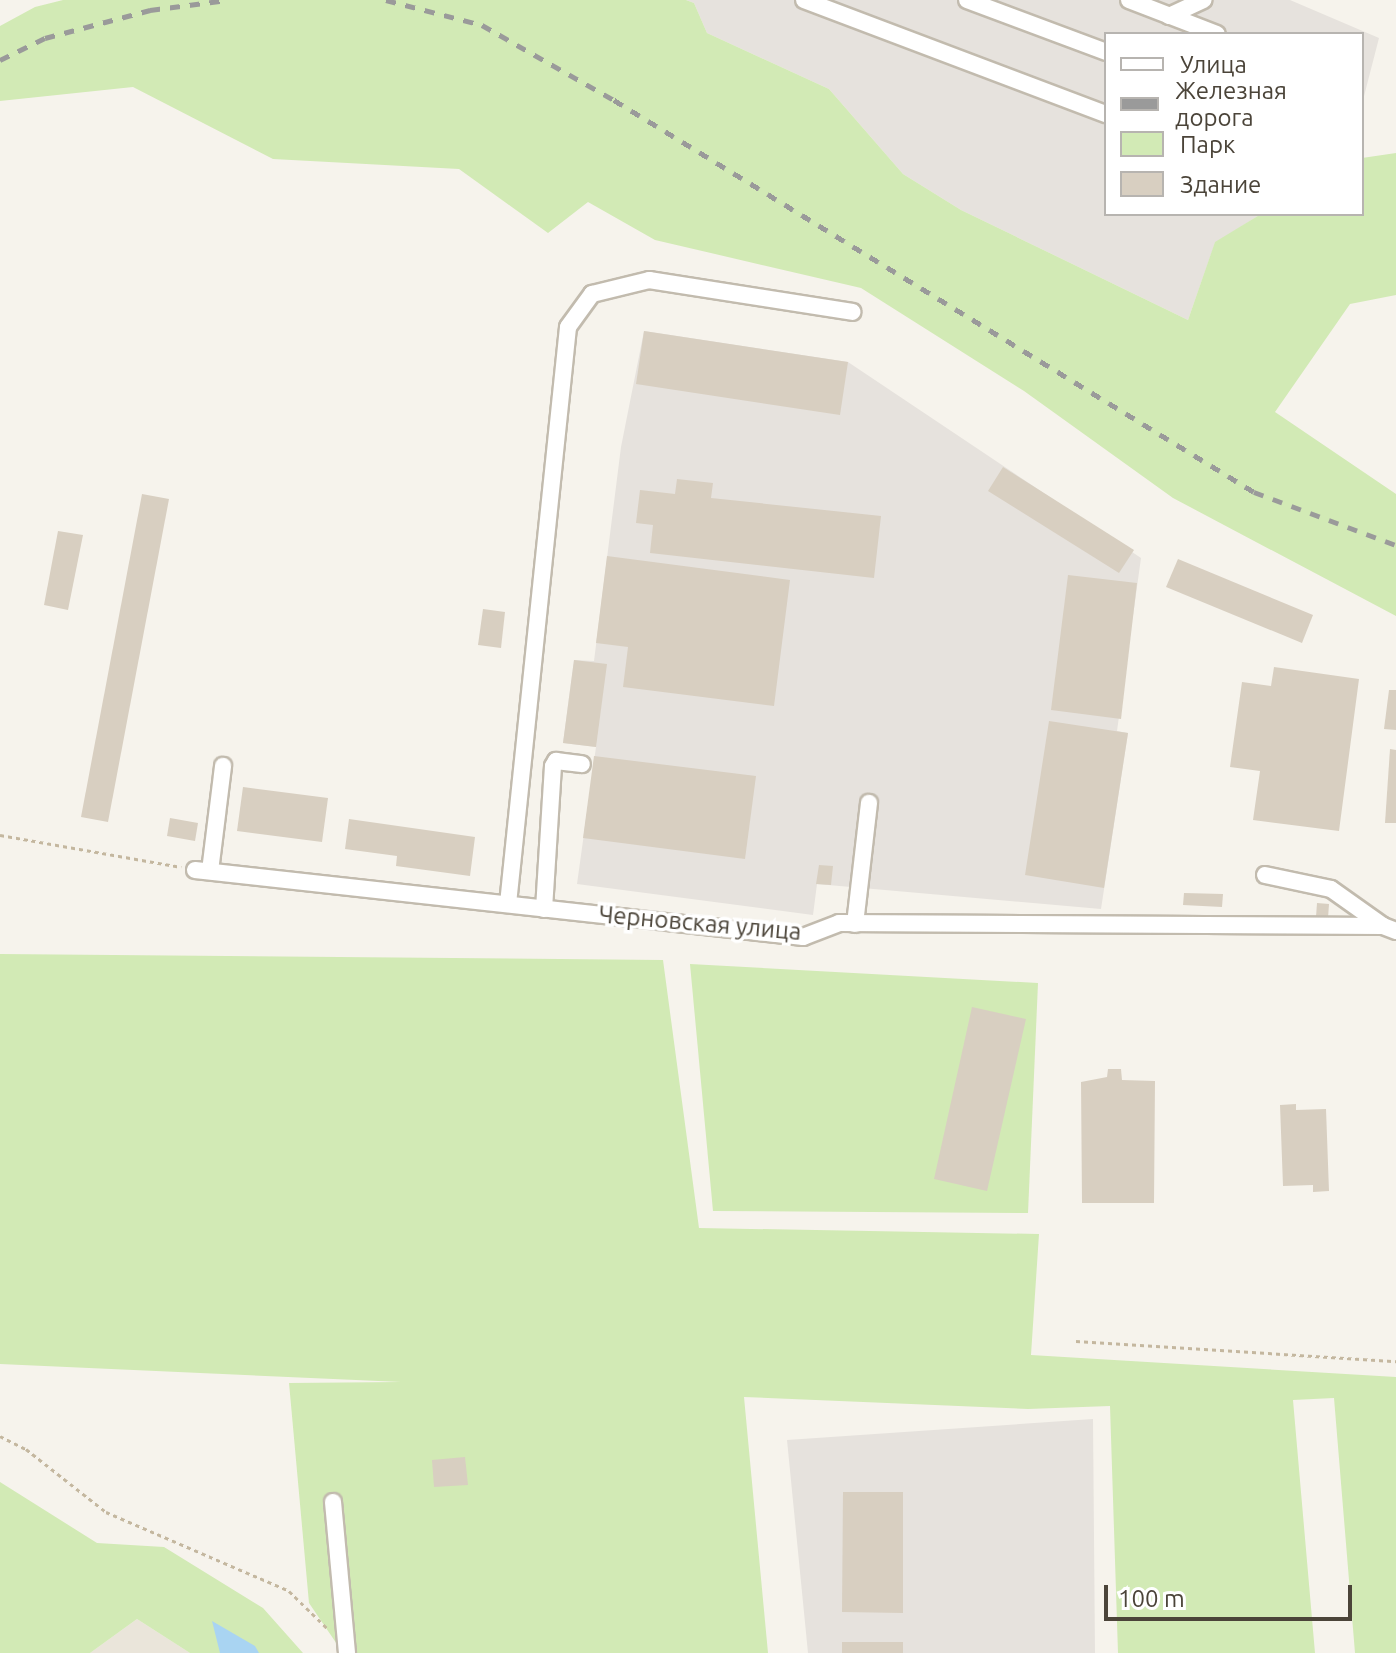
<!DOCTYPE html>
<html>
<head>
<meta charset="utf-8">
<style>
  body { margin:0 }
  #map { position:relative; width:1396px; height:1653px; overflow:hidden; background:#f6f3ec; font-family:Ubuntu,sans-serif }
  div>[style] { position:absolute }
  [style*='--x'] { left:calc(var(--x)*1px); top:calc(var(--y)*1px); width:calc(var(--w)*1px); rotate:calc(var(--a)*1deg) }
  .residential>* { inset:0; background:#eae5da }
  .industrial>* { inset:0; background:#e6e2dd }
  .green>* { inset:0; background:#d2eab5 }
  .water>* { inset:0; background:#a9d4f2 }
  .building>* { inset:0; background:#d8cfc1 }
  .path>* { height:3px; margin-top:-1.5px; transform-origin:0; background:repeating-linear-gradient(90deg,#c4b79f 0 4px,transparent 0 8px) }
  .roads { filter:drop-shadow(2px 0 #c2bbae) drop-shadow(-2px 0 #c2bbae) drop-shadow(0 2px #c2bbae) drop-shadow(0 -2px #c2bbae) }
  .minor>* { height:16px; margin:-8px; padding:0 8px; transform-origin:8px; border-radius:8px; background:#fff }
  .rail>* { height:5px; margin-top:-2.5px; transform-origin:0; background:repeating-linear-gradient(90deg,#9a9a9a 0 10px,transparent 0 20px) }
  span { translate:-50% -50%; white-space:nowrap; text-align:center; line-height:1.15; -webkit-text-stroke:7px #fff; paint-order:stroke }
  .street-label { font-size:24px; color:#4b4439 }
  .legend { position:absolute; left:1104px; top:32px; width:260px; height:184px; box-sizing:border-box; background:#fff; border:2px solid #b7b4b0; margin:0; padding:10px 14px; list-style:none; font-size:24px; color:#4b4439 }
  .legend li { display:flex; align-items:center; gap:16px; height:40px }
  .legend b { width:40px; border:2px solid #b7b4b0 }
  .scale { position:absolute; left:1104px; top:1585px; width:248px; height:36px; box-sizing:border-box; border:4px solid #4b4439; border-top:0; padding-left:10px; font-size:24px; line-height:28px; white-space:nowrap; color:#4b4439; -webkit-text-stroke:6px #fff; paint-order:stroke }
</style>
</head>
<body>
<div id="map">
  <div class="residential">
    <div style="clip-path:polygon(137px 1619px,190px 1653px,90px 1653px)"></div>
  </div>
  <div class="industrial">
    <div style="clip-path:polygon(686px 0,1290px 0,1379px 38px,1362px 104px,1362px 34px,1106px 34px,1106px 214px,1261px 214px,1215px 243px,1188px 320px,961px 210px,903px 174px,829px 89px,707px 33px,694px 3px)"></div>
    <div style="clip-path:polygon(644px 331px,848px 362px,1141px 558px,1117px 731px,1128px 733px,1101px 909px,817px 884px,813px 915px,577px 884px,596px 747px,563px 743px,574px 660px,594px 661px,621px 447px)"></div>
    <div style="clip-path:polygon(1093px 1419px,1095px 1653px,808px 1653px,787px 1440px)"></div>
  </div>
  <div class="green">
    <div style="clip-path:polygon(63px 0,686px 0,694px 3px,707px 33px,829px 89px,903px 174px,961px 210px,1188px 320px,1215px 242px,1261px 214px,1362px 214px,1362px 158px,1396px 153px,1396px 295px,1350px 304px,1275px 412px,1396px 494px,1396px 616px,1173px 498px,1024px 391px,861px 288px,655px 240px,588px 202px,548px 233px,459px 169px,273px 159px,133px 87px,0 101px,0 26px,35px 7px)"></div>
    <div style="clip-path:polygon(0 954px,663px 960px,699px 1228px,1039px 1234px,1031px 1355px,1396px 1377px,1396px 1653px,1355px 1653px,1334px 1398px,1293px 1400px,1315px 1653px,1118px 1653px,1110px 1406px,1028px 1409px,744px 1397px,768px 1653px,343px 1653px,309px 1603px,289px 1383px,401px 1382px,0 1364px)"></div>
    <div style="clip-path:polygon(690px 964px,1038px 983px,1028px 1213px,713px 1211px)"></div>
    <div style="clip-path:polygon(0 1482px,97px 1543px,164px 1547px,263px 1608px,303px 1653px,190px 1653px,137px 1619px,90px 1653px,0 1653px)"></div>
  </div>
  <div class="water">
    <div style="clip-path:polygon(212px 1621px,255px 1646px,259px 1653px,220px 1653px)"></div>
  </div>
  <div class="building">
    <div style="clip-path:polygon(644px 331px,848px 362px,840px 415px,636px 384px)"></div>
    <div style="clip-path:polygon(1003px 467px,1134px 550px,1119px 573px,988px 491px)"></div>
    <div style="clip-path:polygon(677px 479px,713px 483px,711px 498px,881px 516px,874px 578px,650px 553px,653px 525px,636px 523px,640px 490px,675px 494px)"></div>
    <div style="clip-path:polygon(142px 494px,169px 499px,108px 822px,81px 817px)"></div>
    <div style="clip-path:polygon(58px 531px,83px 535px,68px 610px,44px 605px)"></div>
    <div style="clip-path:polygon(607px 556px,790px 580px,774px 706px,623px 687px,628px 647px,596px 643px)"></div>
    <div style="clip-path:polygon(1178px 559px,1313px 615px,1302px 643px,1166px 587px)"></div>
    <div style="clip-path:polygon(1068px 575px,1137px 583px,1121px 719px,1051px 710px)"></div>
    <div style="clip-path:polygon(483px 609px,505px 612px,501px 648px,478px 645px)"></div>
    <div style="clip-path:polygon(574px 660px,607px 664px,596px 747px,563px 743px)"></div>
    <div style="clip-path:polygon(1274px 667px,1359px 679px,1339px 831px,1253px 820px,1260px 771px,1230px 767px,1242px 682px,1271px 686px)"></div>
    <div style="clip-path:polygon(1389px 690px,1396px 690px,1396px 730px,1384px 729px)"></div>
    <div style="clip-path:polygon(1049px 721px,1128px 733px,1104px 888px,1025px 875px)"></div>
    <div style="clip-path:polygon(1390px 749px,1396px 750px,1396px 823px,1385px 823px)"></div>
    <div style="clip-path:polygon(594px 756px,756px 776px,745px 859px,583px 838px)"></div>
    <div style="clip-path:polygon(243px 787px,328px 798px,322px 842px,237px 831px)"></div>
    <div style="clip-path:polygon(170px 818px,198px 823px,195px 841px,167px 836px)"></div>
    <div style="clip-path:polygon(349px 819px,475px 837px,470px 876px,396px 866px,397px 856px,345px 849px)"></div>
    <div style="clip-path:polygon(819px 865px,833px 866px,831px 885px,816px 884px)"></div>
    <div style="clip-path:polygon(1184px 893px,1223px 894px,1222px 907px,1183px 905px)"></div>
    <div style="clip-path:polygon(1317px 903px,1329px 904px,1328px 918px,1316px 917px)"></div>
    <div style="clip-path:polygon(972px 1007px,1026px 1019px,987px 1191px,934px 1179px)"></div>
    <div style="clip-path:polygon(1108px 1069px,1121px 1069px,1122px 1080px,1155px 1081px,1154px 1203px,1082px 1203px,1081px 1082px,1107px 1077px)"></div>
    <div style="clip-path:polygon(1296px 1104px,1296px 1110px,1326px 1109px,1329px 1191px,1313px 1192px,1313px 1185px,1283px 1186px,1280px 1105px)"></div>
    <div style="clip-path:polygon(465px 1457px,468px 1485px,434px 1487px,432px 1460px)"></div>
    <div style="clip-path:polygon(843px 1492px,903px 1492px,903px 1613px,842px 1612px)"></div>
    <div style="clip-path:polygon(842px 1642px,903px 1642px,903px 1653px,842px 1653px)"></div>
  </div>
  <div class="path">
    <div style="--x:0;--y:835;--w:184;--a:10"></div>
    <div style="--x:1076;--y:1341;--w:321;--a:3.6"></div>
    <div style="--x:0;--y:1436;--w:29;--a:27"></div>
    <div style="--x:26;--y:1449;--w:102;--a:38.2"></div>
    <div style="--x:106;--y:1512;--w:199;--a:23.3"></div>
    <div style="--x:289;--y:1591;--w:54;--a:44.3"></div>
  </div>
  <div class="roads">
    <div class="minor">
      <div style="--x:804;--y:0;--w:323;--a:20.7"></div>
      <div style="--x:967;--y:0;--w:148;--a:20.5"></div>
      <div style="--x:1129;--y:0;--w:94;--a:21.1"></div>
      <div style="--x:1169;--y:16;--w:38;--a:-25"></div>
      <div style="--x:195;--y:870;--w:612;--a:6.29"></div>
      <div style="--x:803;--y:937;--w:39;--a:-21"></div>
      <div style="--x:839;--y:923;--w:544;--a:0.32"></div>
      <div style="--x:1383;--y:926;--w:14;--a:21"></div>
      <div style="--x:210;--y:871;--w:106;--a:-82.9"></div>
      <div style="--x:1265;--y:875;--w:67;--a:12"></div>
      <div style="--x:1331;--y:889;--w:64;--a:35.4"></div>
      <div style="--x:508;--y:904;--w:580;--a:-84.06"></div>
      <div style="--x:568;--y:327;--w:41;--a:-54"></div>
      <div style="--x:592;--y:294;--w:59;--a:-13.8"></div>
      <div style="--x:649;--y:280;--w:206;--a:8.9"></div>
      <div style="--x:544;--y:909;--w:143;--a:-86.4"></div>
      <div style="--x:553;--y:766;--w:6;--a:-59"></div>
      <div style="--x:556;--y:761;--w:26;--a:7"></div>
      <div style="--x:855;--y:924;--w:122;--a:-83.4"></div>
      <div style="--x:333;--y:1502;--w:152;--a:84.7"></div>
    </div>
  </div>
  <div class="rail">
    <div style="--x:386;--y:0;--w:99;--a:14.6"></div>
    <div style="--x:482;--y:25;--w:152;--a:29.6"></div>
    <div style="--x:614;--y:100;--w:751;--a:31.49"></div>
    <div style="--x:1254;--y:492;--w:152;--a:20.5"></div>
    <div style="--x:0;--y:60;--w:50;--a:-26.1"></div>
    <div style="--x:45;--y:38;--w:109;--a:-14.9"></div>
    <div style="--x:150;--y:10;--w:78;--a:-7.4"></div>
  </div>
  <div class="street-label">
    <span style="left:700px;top:923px;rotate:5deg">Черновская улица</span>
  </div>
  <ul class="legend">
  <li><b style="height:10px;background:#fff"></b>Улица</li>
  <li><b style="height:10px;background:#9a9a9a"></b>Железная дорога</li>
  <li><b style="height:22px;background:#d2eab5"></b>Парк</li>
  <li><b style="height:22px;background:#d8cfc1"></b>Здание</li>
  </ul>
  <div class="scale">100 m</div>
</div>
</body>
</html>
